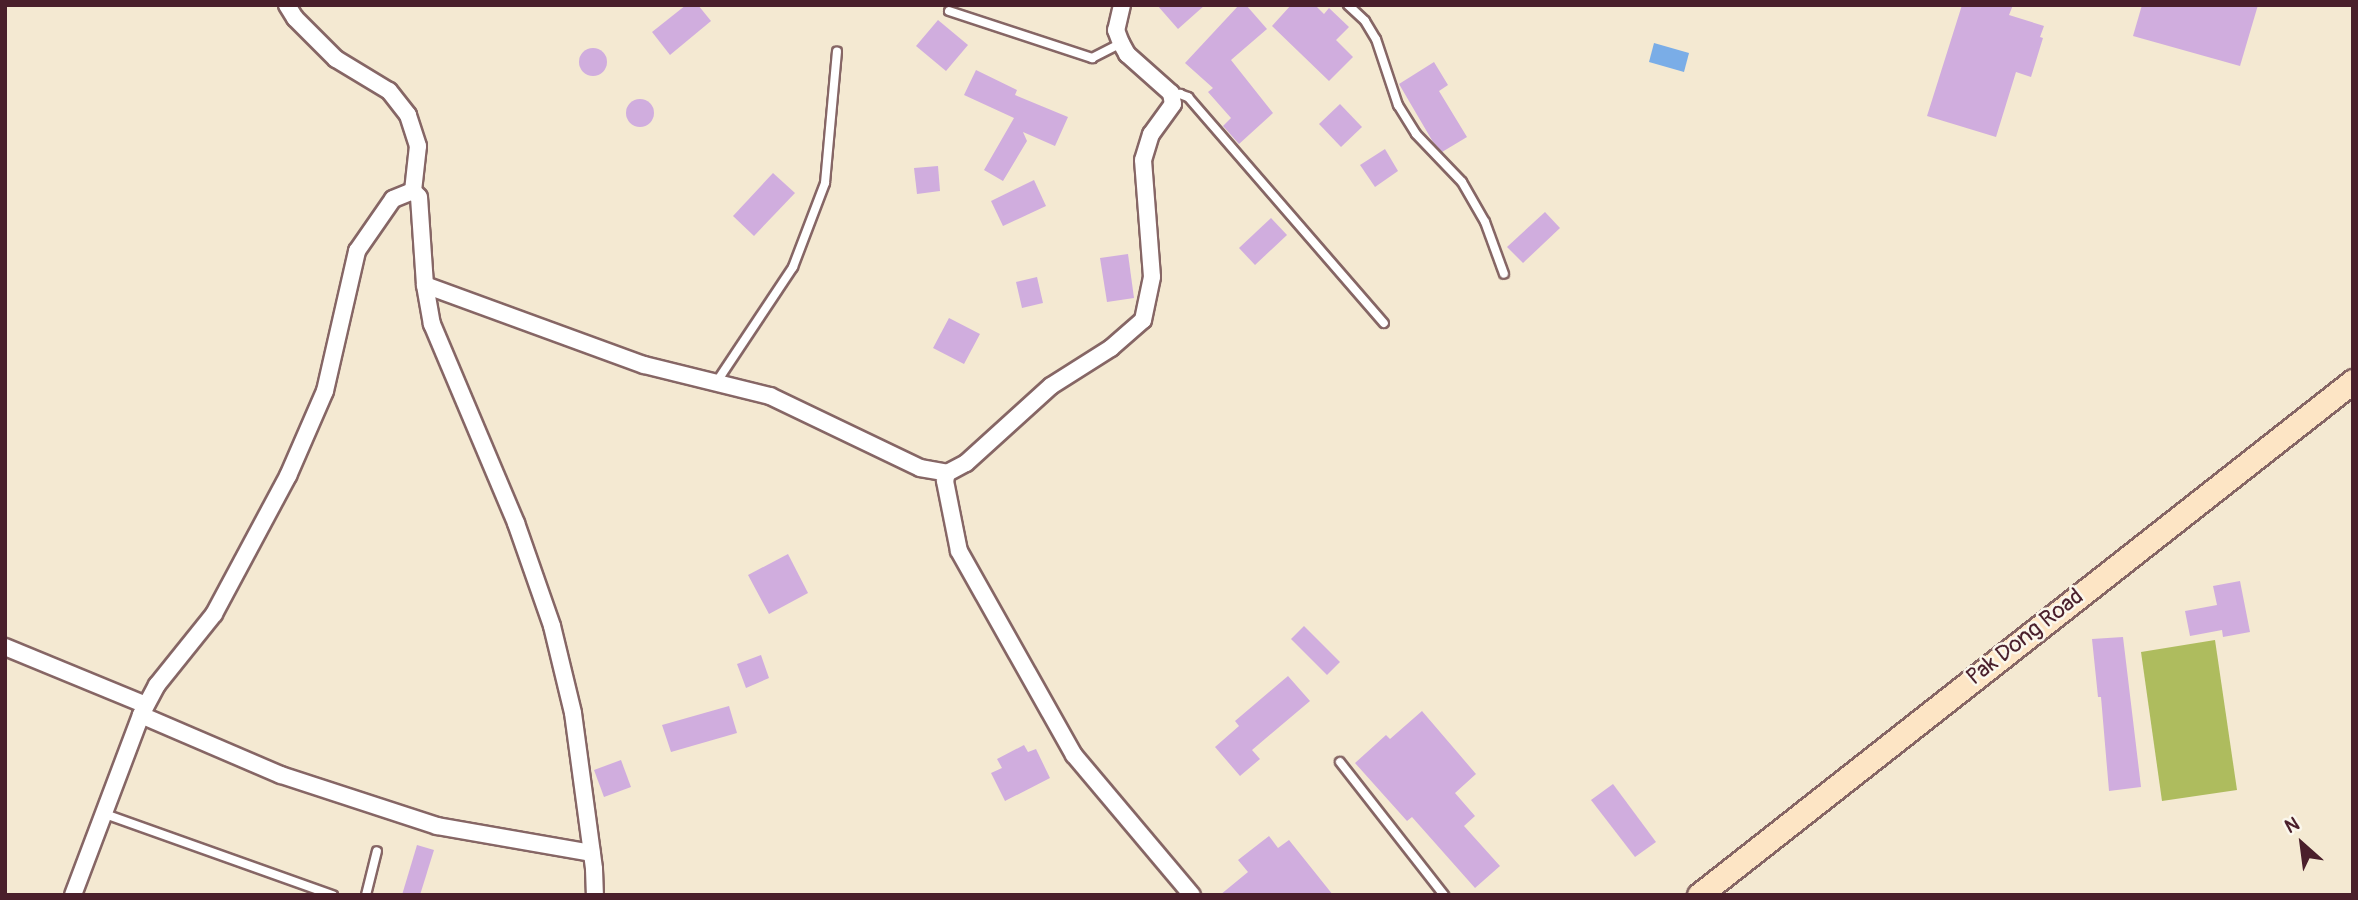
<!DOCTYPE html>
<html>
<head>
<meta charset="utf-8">
<style>
  body { margin:0 }
  #map { position:relative; width:2358px; height:900px; overflow:hidden; background:#f4e9d2; font-family:Pangolin,sans-serif }
  div>[style] { position:absolute }
  [style*='--x'] { left:calc(var(--x)*1px); top:calc(var(--y)*1px); width:calc(var(--w)*1px); rotate:calc(var(--a)*1deg) }
  .green>* { inset:0; background:#aebc5e }
  .water>* { inset:0; background:#7aade7 }
  .building>* { inset:0; background:#d0adde }
  .round { border-radius:50% }
  .roads { filter:drop-shadow(2px 0 #866665) drop-shadow(-2px 0 #866665) drop-shadow(0 2px #866665) drop-shadow(0 -2px #866665) }
  .lane>* { height:8px; margin:-4px; padding:0 4px; transform-origin:4px; border-radius:4px; background:#fff }
  .street>* { height:16px; margin:-8px; padding:0 8px; transform-origin:8px; border-radius:8px; background:#fff }
  .secondary>* { height:23px; margin:-11.5px; padding:0 11.5px; transform-origin:11.5px; border-radius:11.5px; background:#fde5c5 }
  span { translate:-50% -50%; white-space:nowrap; text-align:center; line-height:1.15; -webkit-text-stroke:5px #fbf7ec; paint-order:stroke }
  .street-label { font-size:23px; color:#4a1f2b }
  .frame { position:absolute; inset:0; border:7px solid #4a1f2b; pointer-events:none }
  .north { position:absolute; left:2267px; top:809px; width:70px; height:70px; -webkit-text-stroke:5px #fbf7ec; paint-order:stroke; rotate:332deg; font-size:19px; font-weight:700; line-height:28px; text-align:center; color:#4a1f2b }
  .north::after { content:''; display:block; margin:auto; width:24px; height:32px; background:#4a1f2b; clip-path:polygon(50% 0,100% 100%,50% 72%,0 100%) }
</style>
</head>
<body>
<div id="map">
  <div class="green">
    <div style="clip-path:polygon(2215px 640px,2237px 790px,2162px 801px,2141px 652px)"></div>
  </div>
  <div class="water">
    <div style="clip-path:polygon(1654px 43px,1689px 53px,1684px 72px,1649px 62px)"></div>
  </div>
  <div class="building">
    <div style="clip-path:polygon(686px 5px,698px 5px,711px 21px,670px 55px,652px 32px)"></div>
    <div style="clip-path:polygon(1157px 5px,1205px 5px,1178px 29px)"></div>
    <div style="clip-path:polygon(1239px 5px,1246px 5px,1267px 29px,1231px 60px,1273px 113px,1239px 144px,1223px 126px,1231px 118px,1208px 92px,1213px 88px,1185px 63px)"></div>
    <div style="clip-path:polygon(1291px 5px,1315px 5px,1324px 14px,1329px 8px,1349px 27px,1336px 40px,1353px 57px,1329px 81px,1272px 26px)"></div>
    <div style="clip-path:polygon(1962px 5px,2013px 5px,2009px 15px,2044px 26px,2040px 37px,2043px 38px,2031px 77px,2016px 72px,1996px 137px,1927px 116px)"></div>
    <div style="clip-path:polygon(2142px 5px,2258px 5px,2240px 66px,2133px 36px)"></div>
    <div style="clip-path:polygon(938px 20px,968px 45px,946px 71px,916px 46px)"></div>
    <div class="round" style="left:579px;top:48px;width:28px;height:28px"></div>
    <div style="clip-path:polygon(1434px 62px,1448px 85px,1439px 91px,1467px 137px,1442px 152px,1433px 142px,1399px 84px)"></div>
    <div style="clip-path:polygon(976px 70px,1017px 90px,1015px 95px,1068px 117px,1055px 146px,1023px 132px,1027px 141px,1003px 181px,984px 170px,1014px 118px,964px 95px)"></div>
    <div class="round" style="left:626px;top:99px;width:28px;height:28px"></div>
    <div style="clip-path:polygon(1340px 104px,1362px 127px,1341px 147px,1319px 124px)"></div>
    <div style="clip-path:polygon(1385px 149px,1398px 171px,1375px 187px,1360px 165px)"></div>
    <div style="clip-path:polygon(938px 166px,940px 191px,917px 194px,914px 168px)"></div>
    <div style="clip-path:polygon(773px 173px,795px 193px,754px 236px,733px 216px)"></div>
    <div style="clip-path:polygon(1034px 180px,1046px 206px,1003px 226px,991px 201px)"></div>
    <div style="clip-path:polygon(1545px 212px,1560px 228px,1523px 263px,1507px 247px)"></div>
    <div style="clip-path:polygon(1271px 218px,1287px 235px,1255px 265px,1239px 248px)"></div>
    <div style="clip-path:polygon(1128px 254px,1134px 298px,1107px 302px,1100px 258px)"></div>
    <div style="clip-path:polygon(1037px 277px,1043px 303px,1022px 308px,1016px 282px)"></div>
    <div style="clip-path:polygon(949px 318px,980px 334px,964px 364px,933px 348px)"></div>
    <div style="clip-path:polygon(788px 554px,808px 593px,769px 614px,748px 575px)"></div>
    <div style="clip-path:polygon(2240px 581px,2250px 632px,2223px 637px,2222px 630px,2190px 636px,2185px 611px,2217px 605px,2213px 586px)"></div>
    <div style="clip-path:polygon(1304px 626px,1340px 662px,1327px 675px,1291px 639px)"></div>
    <div style="clip-path:polygon(2123px 637px,2141px 787px,2109px 791px,2101px 697px,2098px 697px,2092px 639px)"></div>
    <div style="clip-path:polygon(761px 655px,769px 678px,746px 688px,737px 664px)"></div>
    <div style="clip-path:polygon(1288px 676px,1310px 701px,1252px 750px,1260px 759px,1240px 776px,1215px 747px,1239px 726px,1235px 721px)"></div>
    <div style="clip-path:polygon(729px 706px,737px 733px,671px 752px,662px 725px)"></div>
    <div style="clip-path:polygon(1422px 711px,1476px 774px,1455px 793px,1475px 816px,1464px 826px,1500px 866px,1475px 888px,1412px 817px,1407px 821px,1355px 763px,1386px 735px,1390px 739px)"></div>
    <div style="clip-path:polygon(1024px 745px,1028px 752px,1036px 749px,1050px 778px,1005px 801px,991px 773px,1002px 768px,997px 759px)"></div>
    <div style="clip-path:polygon(621px 760px,631px 787px,604px 797px,594px 770px)"></div>
    <div style="clip-path:polygon(1613px 784px,1656px 842px,1635px 857px,1591px 800px)"></div>
    <div style="clip-path:polygon(1269px 836px,1278px 848px,1289px 840px,1333px 895px,1220px 895px,1248px 872px,1238px 860px)"></div>
    <div style="clip-path:polygon(417px 845px,434px 850px,420px 895px,402px 895px)"></div>
  </div>
  <div class="roads">
    <div class="lane">
      <div style="--x:1348;--y:5;--w:23;--a:43"></div>
      <div style="--x:1365;--y:21;--w:21;--a:59"></div>
      <div style="--x:1376;--y:39;--w:70;--a:71.6"></div>
      <div style="--x:1398;--y:105;--w:34;--a:58"></div>
      <div style="--x:1416;--y:134;--w:66;--a:46.2"></div>
      <div style="--x:1462;--y:182;--w:46;--a:60.1"></div>
      <div style="--x:1485;--y:222;--w:55;--a:69.9"></div>
      <div style="--x:949;--y:11;--w:151;--a:18.2"></div>
      <div style="--x:1092;--y:58;--w:33;--a:-27"></div>
      <div style="--x:1172;--y:97;--w:9;--a:-21"></div>
      <div style="--x:1180;--y:94;--w:9;--a:21"></div>
      <div style="--x:1188;--y:97;--w:299;--a:49.1"></div>
      <div style="--x:716;--y:383;--w:139;--a:-56.4"></div>
      <div style="--x:793;--y:267;--w:90;--a:-69.1"></div>
      <div style="--x:825;--y:183;--w:132;--a:-84.8"></div>
      <div style="--x:1340;--y:762;--w:169;--a:52"></div>
      <div style="--x:105;--y:814;--w:242;--a:19.6"></div>
      <div style="--x:366;--y:895;--w:45;--a:-76"></div>
    </div>
    <div class="street">
      <div style="--x:1122;--y:5;--w:26;--a:103"></div>
      <div style="--x:1116;--y:30;--w:14;--a:69"></div>
      <div style="--x:1121;--y:43;--w:13;--a:61"></div>
      <div style="--x:1127;--y:54;--w:59;--a:41.6"></div>
      <div style="--x:1171;--y:93;--w:11;--a:80"></div>
      <div style="--x:1173;--y:104;--w:37;--a:126"></div>
      <div style="--x:1151;--y:134;--w:27;--a:107"></div>
      <div style="--x:1143;--y:160;--w:117;--a:85.6"></div>
      <div style="--x:1152;--y:277;--w:44;--a:101.8"></div>
      <div style="--x:1143;--y:320;--w:43;--a:138.8"></div>
      <div style="--x:1111;--y:348;--w:71;--a:147.7"></div>
      <div style="--x:1051;--y:386;--w:115;--a:137.8"></div>
      <div style="--x:966;--y:463;--w:21;--a:152"></div>
      <div style="--x:947;--y:473;--w:8;--a:104"></div>
      <div style="--x:945;--y:481;--w:71;--a:78.7"></div>
      <div style="--x:959;--y:551;--w:234;--a:60.6"></div>
      <div style="--x:1074;--y:755;--w:183;--a:49.9"></div>
      <div style="--x:413;--y:191;--w:8;--a:45"></div>
      <div style="--x:419;--y:197;--w:88;--a:86.1"></div>
      <div style="--x:425;--y:285;--w:40;--a:80"></div>
      <div style="--x:432;--y:324;--w:216;--a:67.1"></div>
      <div style="--x:516;--y:523;--w:109;--a:70.7"></div>
      <div style="--x:552;--y:626;--w:89;--a:76.4"></div>
      <div style="--x:573;--y:713;--w:157;--a:82.3"></div>
      <div style="--x:594;--y:869;--w:26;--a:88"></div>
      <div style="--x:425;--y:285;--w:233;--a:20.1"></div>
      <div style="--x:644;--y:365;--w:130;--a:13.8"></div>
      <div style="--x:770;--y:396;--w:166;--a:25.6"></div>
      <div style="--x:920;--y:468;--w:27;--a:10"></div>
      <div style="--x:5;--y:647;--w:152;--a:22.4"></div>
      <div style="--x:141;--y:715;--w:152;--a:23.2"></div>
      <div style="--x:281;--y:775;--w:164;--a:18.1"></div>
      <div style="--x:437;--y:826;--w:157;--a:9.9"></div>
      <div style="--x:73;--y:895;--w:192;--a:-69.3"></div>
      <div style="--x:141;--y:715;--w:34;--a:-62"></div>
      <div style="--x:157;--y:685;--w:91;--a:-51.2"></div>
      <div style="--x:214;--y:614;--w:157;--a:-61.8"></div>
      <div style="--x:288;--y:476;--w:93;--a:-66.5"></div>
      <div style="--x:325;--y:391;--w:144;--a:-77.1"></div>
      <div style="--x:357;--y:251;--w:63;--a:-55.3"></div>
      <div style="--x:393;--y:199;--w:22;--a:-22"></div>
      <div style="--x:413;--y:191;--w:45;--a:-83.7"></div>
      <div style="--x:418;--y:146;--w:33;--a:-108"></div>
      <div style="--x:408;--y:115;--w:31;--a:-128"></div>
      <div style="--x:389;--y:91;--w:62;--a:-148.9"></div>
      <div style="--x:336;--y:59;--w:58;--a:-135"></div>
      <div style="--x:295;--y:18;--w:15;--a:-122"></div>
    </div>
    <div class="secondary">
      <div style="--x:1699;--y:895;--w:832;--a:-38.16"></div>
    </div>
  </div>
  <div class="street-label">
    <span style="left:2025px;top:637px;rotate:-38deg">Pak Dong Road</span>
  </div>
  <div class="frame"></div>
  <div class="north">N</div>
</div>
</body>
</html>
